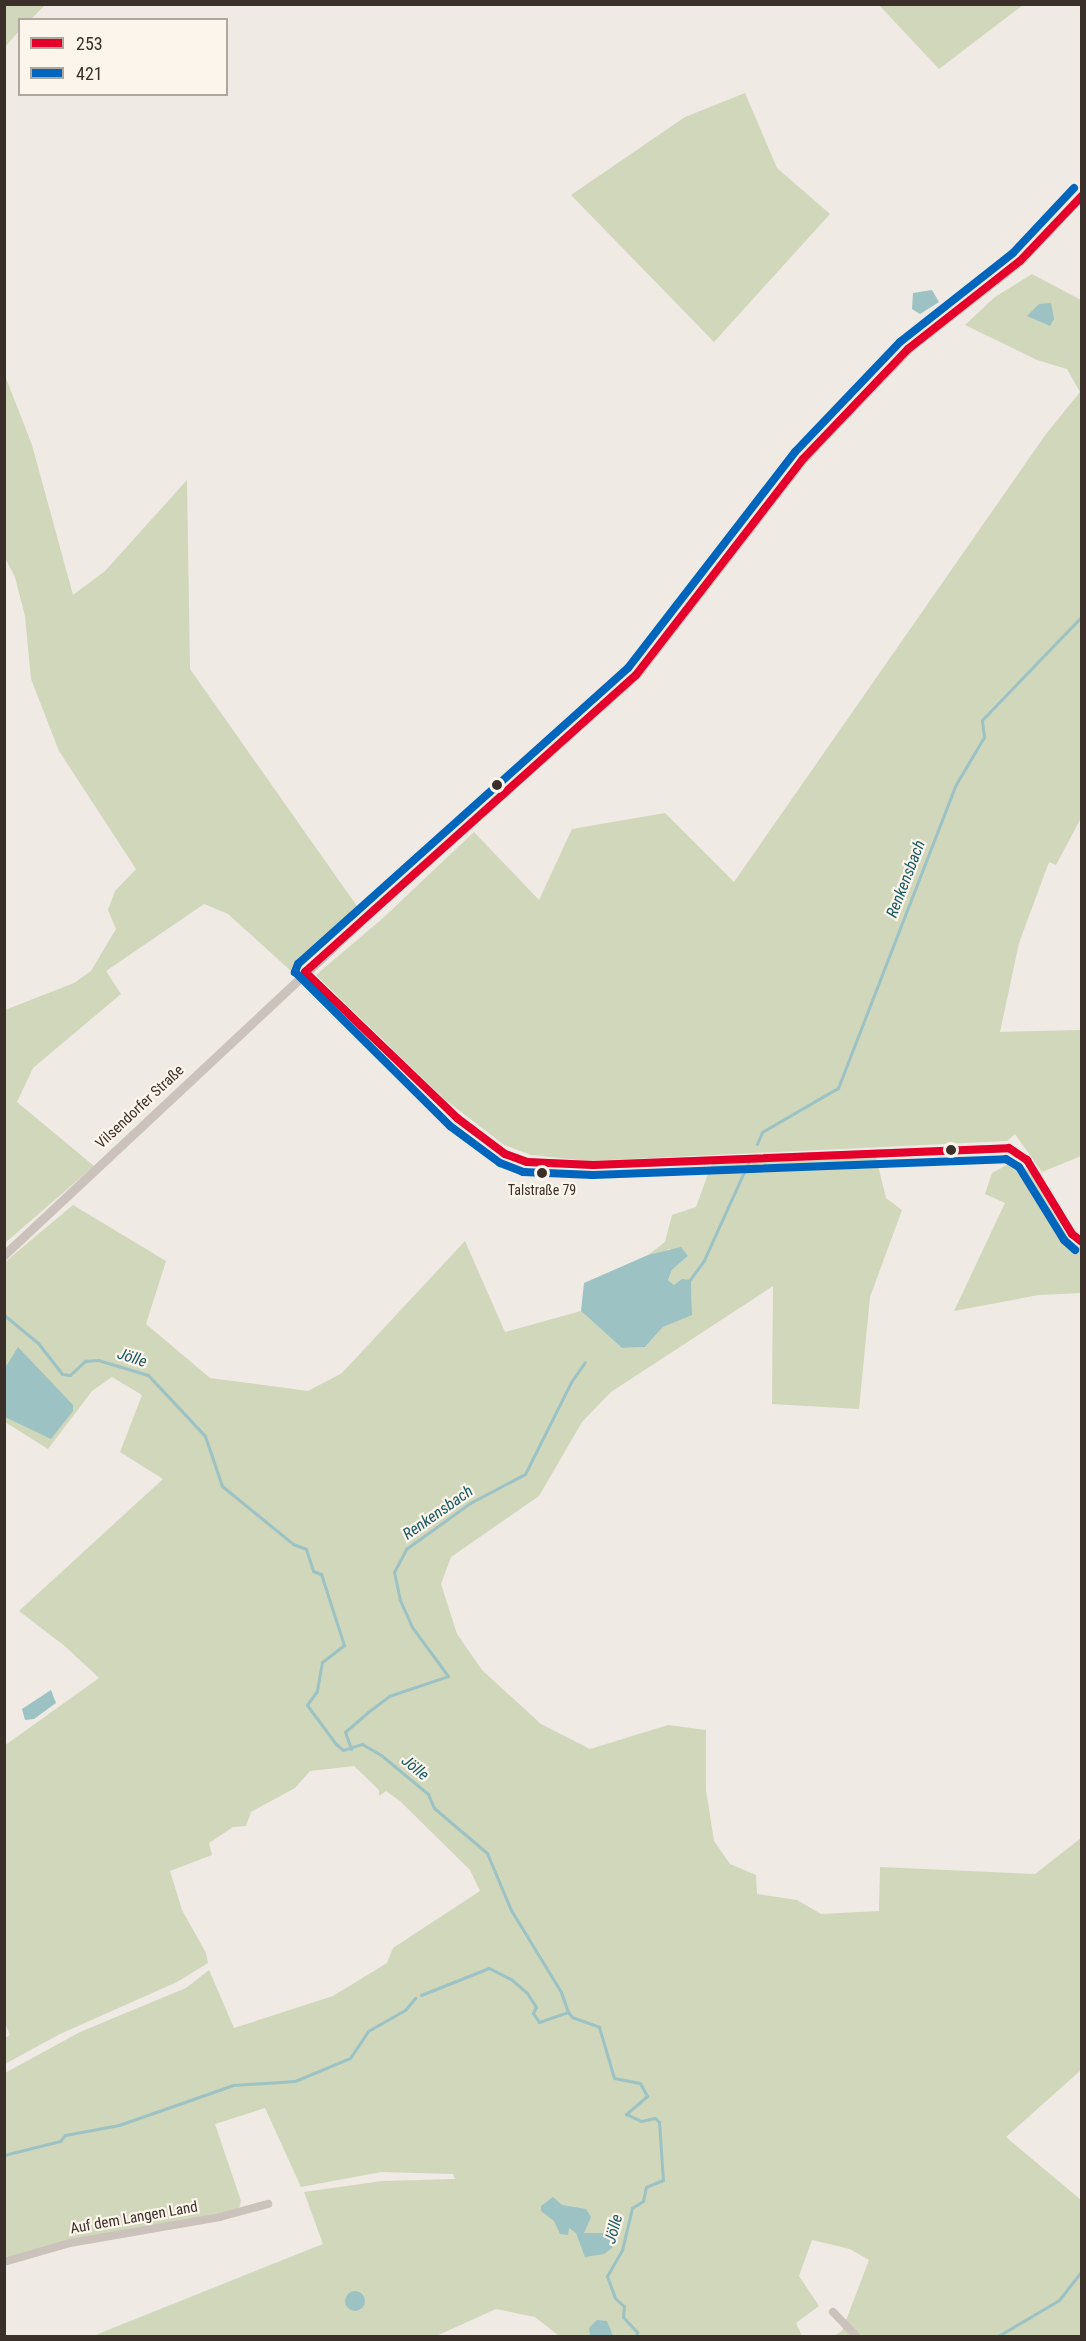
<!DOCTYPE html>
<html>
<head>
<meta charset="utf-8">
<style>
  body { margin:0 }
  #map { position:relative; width:1086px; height:2341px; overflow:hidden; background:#efeae3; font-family:"Roboto Condensed",sans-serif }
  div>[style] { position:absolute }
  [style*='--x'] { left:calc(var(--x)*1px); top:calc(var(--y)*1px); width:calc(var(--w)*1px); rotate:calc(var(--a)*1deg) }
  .green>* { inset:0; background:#d0d7bb }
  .water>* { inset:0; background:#9cc2c4 }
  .round { border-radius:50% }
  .stream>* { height:3px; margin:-1.5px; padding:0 1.5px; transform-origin:1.5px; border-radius:1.5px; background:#9cc2c4 }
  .minor>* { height:8px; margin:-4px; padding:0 4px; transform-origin:4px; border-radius:4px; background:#cac2bb }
  .tertiary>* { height:9px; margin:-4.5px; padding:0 4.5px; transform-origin:4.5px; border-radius:4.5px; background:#cac2bb }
  .bus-1>* { height:8px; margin:-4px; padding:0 4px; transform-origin:4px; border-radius:4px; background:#e4002b }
  .bus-2>* { height:8px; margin:-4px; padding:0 4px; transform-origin:4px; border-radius:4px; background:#0065bd }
  .dots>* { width:16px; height:16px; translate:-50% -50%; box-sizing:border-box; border:3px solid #fcf5eb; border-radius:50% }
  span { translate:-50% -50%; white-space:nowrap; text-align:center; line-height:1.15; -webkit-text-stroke:4.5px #fcf5eb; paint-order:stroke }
  .bus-label { font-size:14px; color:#3b2f29 }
  .street-label { font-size:15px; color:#3b2f29 }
  .water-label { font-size:16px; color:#185a63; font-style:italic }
  .frame { position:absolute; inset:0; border:6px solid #3b2f29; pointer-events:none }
  .legend { position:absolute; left:18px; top:18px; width:210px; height:78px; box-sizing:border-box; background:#fcf5eb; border:2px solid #afa69d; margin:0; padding:8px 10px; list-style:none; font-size:18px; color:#3b2f29 }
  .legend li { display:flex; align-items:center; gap:12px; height:30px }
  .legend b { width:30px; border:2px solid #afa69d }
</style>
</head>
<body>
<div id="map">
  <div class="green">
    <div style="clip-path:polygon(5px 4px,45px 5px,31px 19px,20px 20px,19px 31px,5px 47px)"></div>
    <div style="clip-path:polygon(879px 5px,1023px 5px,939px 69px)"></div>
    <div style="clip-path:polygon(745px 93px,777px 168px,830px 214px,714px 342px,571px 195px,685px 117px)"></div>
    <div style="clip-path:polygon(1032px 274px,1081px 300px,1081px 818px,1056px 865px,1049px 862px,1019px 943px,1000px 1032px,1081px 1030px,1081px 1156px,1042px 1172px,1015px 1134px,1007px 1141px,588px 1161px,531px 1155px,504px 1145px,443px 1098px,316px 975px,383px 918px,474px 832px,539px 900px,572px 829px,665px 813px,734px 882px,1046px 434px,1080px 392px,1067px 369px,1037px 360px,965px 325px,995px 297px)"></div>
    <div style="clip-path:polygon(4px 373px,32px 445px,73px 595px,105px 571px,187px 480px,190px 669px,359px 909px,291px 971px,228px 914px,204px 904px,106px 971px,121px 994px,33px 1068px,17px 1102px,94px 1166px,5px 1243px,5px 1010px,74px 983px,91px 971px,116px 929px,108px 910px,115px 891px,136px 869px,59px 751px,31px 679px,25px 616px,15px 577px,5px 558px)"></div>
    <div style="clip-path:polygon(876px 1157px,886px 1198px,902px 1210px,870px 1297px,859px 1409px,772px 1404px,773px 1286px,611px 1392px,582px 1422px,539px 1496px,451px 1557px,441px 1584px,457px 1634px,482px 1670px,541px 1724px,590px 1749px,668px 1725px,706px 1730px,706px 1790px,714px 1841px,730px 1864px,756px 1875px,757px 1894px,797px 1900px,821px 1914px,879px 1911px,880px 1867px,1035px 1874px,1081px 1838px,1081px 2070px,1006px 2137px,1081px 2200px,1081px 2336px,834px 2336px,842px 2331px,869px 2260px,850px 2249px,812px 2240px,799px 2276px,819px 2306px,796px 2323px,802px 2336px,559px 2336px,535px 2317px,496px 2309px,436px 2336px,93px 2336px,323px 2244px,304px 2192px,382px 2181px,455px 2179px,453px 2174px,381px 2172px,301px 2187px,265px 2108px,215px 2124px,241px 2201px,239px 2209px,5px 2259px,5px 2073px,80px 2032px,186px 1988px,209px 1970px,234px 2028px,333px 1996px,387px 1963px,393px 1948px,480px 1891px,470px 1870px,400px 1801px,386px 1791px,379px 1796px,379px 1790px,354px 1766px,310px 1771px,295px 1788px,251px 1812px,246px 1826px,233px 1827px,209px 1843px,212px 1855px,170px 1871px,182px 1910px,206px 1953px,208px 1963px,177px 1982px,60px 2034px,5px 2064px,5px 2038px,10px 2035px,4px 2021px,4px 1746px,99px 1678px,66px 1647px,19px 1611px,163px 1479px,120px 1452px,142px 1395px,112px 1377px,92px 1391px,48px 1449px,5px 1422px,5px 1262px,73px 1205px,166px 1261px,146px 1324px,210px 1378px,308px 1391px,342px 1373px,465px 1241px,505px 1332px,581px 1311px,622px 1348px,645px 1347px,663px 1327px,692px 1314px,691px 1280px,674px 1285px,668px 1280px,672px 1270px,688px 1256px,669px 1249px,659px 1255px,648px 1255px,665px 1242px,672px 1215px,696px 1207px,712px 1163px)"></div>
    <div style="clip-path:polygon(1016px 1160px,1030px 1172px,1070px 1241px,1081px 1248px,1081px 1293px,1039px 1295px,954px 1311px,1005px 1203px,985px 1194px,992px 1173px)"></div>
  </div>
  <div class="water">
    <div style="clip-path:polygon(932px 290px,939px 302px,920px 314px,912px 309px,913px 293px)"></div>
    <div style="clip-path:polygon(1051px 303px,1054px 319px,1050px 326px,1027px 316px,1039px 304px)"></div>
    <div style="clip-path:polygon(681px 1247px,688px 1256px,672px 1270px,668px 1280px,674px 1285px,682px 1279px,691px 1280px,692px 1315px,663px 1327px,645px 1347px,622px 1348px,581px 1311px,584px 1283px,648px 1255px)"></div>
    <div style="clip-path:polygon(18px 1347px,73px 1405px,73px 1411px,51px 1439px,5px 1417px,5px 1368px)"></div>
    <div style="clip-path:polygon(51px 1690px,56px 1703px,34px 1719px,25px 1720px,22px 1709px)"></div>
    <div style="clip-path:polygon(553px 2197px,562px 2205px,586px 2209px,591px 2217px,584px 2233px,608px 2233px,613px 2240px,612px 2248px,604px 2254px,585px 2257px,576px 2233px,569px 2228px,568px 2235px,560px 2234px,554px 2221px,541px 2211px,541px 2206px)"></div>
    <div class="round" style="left:345px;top:2291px;width:20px;height:20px"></div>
    <div style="clip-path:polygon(597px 2320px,607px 2321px,613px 2336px,590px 2336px,589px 2328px)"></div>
  </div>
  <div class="stream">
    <div style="--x:757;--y:1144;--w:13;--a:-67"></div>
    <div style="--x:762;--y:1132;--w:88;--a:-30.1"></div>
    <div style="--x:838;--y:1088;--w:324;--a:-68.8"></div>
    <div style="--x:955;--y:786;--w:57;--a:-59.4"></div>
    <div style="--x:984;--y:737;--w:17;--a:-97"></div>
    <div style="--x:982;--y:720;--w:144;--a:-46.1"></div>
    <div style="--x:689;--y:1281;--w:26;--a:-54"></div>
    <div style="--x:704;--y:1260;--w:107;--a:-65.6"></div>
    <div style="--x:4;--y:1315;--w:44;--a:39.5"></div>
    <div style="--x:38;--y:1343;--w:39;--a:52"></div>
    <div style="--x:62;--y:1374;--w:8;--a:7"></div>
    <div style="--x:70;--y:1375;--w:21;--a:-43"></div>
    <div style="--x:85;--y:1361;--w:13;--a:-4"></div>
    <div style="--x:98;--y:1360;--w:52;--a:16.7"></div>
    <div style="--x:148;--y:1375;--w:83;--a:46.9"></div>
    <div style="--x:205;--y:1436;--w:53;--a:71.2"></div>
    <div style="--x:222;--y:1486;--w:92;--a:39.2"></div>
    <div style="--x:293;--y:1544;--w:14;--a:21"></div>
    <div style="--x:306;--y:1549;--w:23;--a:72"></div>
    <div style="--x:313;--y:1571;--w:9;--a:21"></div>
    <div style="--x:321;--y:1574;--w:75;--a:72.1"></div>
    <div style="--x:344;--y:1645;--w:28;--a:142"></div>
    <div style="--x:322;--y:1662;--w:29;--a:100"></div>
    <div style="--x:317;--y:1691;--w:17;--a:126"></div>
    <div style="--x:307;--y:1705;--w:49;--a:53.4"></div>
    <div style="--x:336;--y:1744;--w:9;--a:41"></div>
    <div style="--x:343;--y:1750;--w:20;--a:-18"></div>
    <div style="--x:362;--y:1744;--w:22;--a:30"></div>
    <div style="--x:381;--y:1755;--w:61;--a:39.7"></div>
    <div style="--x:428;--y:1794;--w:15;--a:67"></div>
    <div style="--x:434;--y:1808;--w:70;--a:40.3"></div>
    <div style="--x:487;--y:1853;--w:62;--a:67.2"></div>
    <div style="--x:511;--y:1910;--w:96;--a:58.6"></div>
    <div style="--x:561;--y:1992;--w:21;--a:71"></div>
    <div style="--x:568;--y:2012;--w:6;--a:51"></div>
    <div style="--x:572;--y:2017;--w:29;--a:20"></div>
    <div style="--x:599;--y:2027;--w:53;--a:73.6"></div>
    <div style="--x:614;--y:2078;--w:26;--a:11"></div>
    <div style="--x:640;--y:2083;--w:15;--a:62"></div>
    <div style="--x:647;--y:2096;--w:28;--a:139"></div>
    <div style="--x:626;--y:2114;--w:17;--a:25"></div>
    <div style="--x:641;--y:2121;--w:14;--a:-12"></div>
    <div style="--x:655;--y:2118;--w:6;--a:45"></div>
    <div style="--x:659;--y:2122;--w:58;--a:86.1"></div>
    <div style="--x:663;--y:2180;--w:18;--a:158"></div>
    <div style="--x:646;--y:2187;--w:14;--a:102"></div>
    <div style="--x:643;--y:2201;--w:13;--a:148"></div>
    <div style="--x:632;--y:2208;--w:43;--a:103.4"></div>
    <div style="--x:622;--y:2250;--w:30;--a:120"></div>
    <div style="--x:607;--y:2276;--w:23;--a:70"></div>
    <div style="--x:615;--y:2298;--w:12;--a:42"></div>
    <div style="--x:624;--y:2306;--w:11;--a:95"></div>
    <div style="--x:623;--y:2317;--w:21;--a:47"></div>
    <div style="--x:637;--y:2332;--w:4;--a:104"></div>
    <div style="--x:351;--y:1749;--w:18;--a:-109"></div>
    <div style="--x:345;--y:1732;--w:30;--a:-41"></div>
    <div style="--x:368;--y:1712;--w:26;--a:-37"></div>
    <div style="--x:389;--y:1696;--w:62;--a:-18.7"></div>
    <div style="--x:448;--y:1676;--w:61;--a:-126.3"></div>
    <div style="--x:412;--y:1627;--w:30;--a:-114"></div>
    <div style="--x:400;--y:1600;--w:29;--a:-102"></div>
    <div style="--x:394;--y:1572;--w:26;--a:-62"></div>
    <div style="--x:406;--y:1549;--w:79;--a:-35.7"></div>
    <div style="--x:470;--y:1503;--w:62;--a:-27.8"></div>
    <div style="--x:525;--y:1474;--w:103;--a:-63.4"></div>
    <div style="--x:571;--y:1382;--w:24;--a:-55"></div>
    <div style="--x:421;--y:1995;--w:73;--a:-21.7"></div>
    <div style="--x:489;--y:1968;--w:25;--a:27"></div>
    <div style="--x:511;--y:1979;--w:21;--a:41"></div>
    <div style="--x:527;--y:1993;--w:17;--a:57"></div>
    <div style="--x:536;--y:2007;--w:7;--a:117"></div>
    <div style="--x:533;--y:2013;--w:11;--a:56"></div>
    <div style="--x:539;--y:2022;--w:31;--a:-19"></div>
    <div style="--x:4;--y:2155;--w:58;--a:-14"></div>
    <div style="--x:60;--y:2141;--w:8;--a:-50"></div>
    <div style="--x:65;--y:2135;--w:55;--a:-10.5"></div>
    <div style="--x:119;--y:2125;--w:121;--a:-19.3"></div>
    <div style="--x:233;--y:2085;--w:62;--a:-3.7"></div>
    <div style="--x:295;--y:2081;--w:60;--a:-22.7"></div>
    <div style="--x:350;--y:2058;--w:32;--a:-56"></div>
    <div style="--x:368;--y:2031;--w:43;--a:-29.6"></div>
    <div style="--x:405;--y:2010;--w:16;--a:-50"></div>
    <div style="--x:998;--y:2336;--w:71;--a:-30.5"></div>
    <div style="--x:1059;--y:2300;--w:37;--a:-52"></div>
  </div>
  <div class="minor">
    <div style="--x:305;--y:972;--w:211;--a:43.8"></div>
    <div style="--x:457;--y:1118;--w:60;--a:36.9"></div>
    <div style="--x:505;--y:1154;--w:23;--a:20"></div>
    <div style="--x:527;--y:1162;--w:66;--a:2.6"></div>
    <div style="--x:593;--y:1165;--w:416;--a:-2.3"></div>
    <div style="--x:1009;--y:1148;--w:22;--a:34"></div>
    <div style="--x:1027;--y:1160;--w:87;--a:58.7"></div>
    <div style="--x:1072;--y:1234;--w:13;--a:39"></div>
    <div style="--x:4;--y:2262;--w:69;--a:-16.1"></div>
    <div style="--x:70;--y:2243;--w:152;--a:-9.8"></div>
    <div style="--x:220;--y:2217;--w:50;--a:-15.2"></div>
    <div style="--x:833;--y:2312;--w:33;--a:46"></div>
  </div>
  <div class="tertiary">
    <div style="--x:4;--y:1255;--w:507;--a:-43.08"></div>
    <div style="--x:374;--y:909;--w:351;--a:-41.8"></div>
    <div style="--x:636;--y:675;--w:273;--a:-52.3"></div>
    <div style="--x:803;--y:459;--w:152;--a:-46.3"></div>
    <div style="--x:908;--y:349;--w:142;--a:-38.2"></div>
    <div style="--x:1020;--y:261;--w:91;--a:-46.8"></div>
  </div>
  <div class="bus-1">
    <div style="--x:305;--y:972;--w:445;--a:-41.9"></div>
    <div style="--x:636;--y:675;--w:273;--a:-52.3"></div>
    <div style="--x:803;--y:459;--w:152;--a:-46.3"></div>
    <div style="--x:908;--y:349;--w:142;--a:-38.2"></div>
    <div style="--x:1020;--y:261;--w:90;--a:-46.4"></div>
    <div style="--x:305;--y:972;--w:211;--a:43.8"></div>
    <div style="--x:457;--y:1118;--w:60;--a:36.9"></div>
    <div style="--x:505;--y:1154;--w:23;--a:20"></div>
    <div style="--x:527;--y:1162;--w:66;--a:2.6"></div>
    <div style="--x:593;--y:1165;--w:416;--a:-2.3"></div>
    <div style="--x:1009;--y:1148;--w:22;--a:34"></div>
    <div style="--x:1027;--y:1160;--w:87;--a:58.7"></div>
    <div style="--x:1072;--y:1234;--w:13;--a:39"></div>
  </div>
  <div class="bus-2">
    <div style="--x:1074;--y:188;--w:89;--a:133.2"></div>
    <div style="--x:1013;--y:253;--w:144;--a:141.8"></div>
    <div style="--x:900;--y:342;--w:152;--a:133.7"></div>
    <div style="--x:795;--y:452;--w:273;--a:127.7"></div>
    <div style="--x:628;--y:668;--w:443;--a:138.1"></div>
    <div style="--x:298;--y:964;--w:9;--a:111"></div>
    <div style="--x:295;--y:972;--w:218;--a:44.8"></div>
    <div style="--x:450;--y:1126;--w:62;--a:36.5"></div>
    <div style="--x:500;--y:1163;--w:25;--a:21"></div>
    <div style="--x:523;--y:1172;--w:70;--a:2.5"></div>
    <div style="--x:593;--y:1175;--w:413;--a:-2.2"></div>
    <div style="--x:1006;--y:1159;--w:15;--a:32"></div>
    <div style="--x:1019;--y:1167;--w:86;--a:58.3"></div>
    <div style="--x:1064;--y:1240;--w:15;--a:42"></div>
  </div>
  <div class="dots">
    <div style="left:497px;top:785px;background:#3b2f29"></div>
    <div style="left:951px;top:1150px;background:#3b2f29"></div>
    <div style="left:542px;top:1173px;background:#3b2f29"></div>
  </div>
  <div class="bus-label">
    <span style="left:542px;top:1190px">Talstraße 79</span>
  </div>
  <div class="street-label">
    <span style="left:140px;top:1107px;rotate:-43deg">Vilsendorfer Straße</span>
    <span style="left:134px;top:2218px;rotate:-10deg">Auf dem Langen Land</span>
  </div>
  <div class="water-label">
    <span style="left:906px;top:879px;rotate:-69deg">Renkensbach</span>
    <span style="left:132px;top:1358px;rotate:18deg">Jölle</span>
    <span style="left:438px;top:1513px;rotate:-35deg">Renkensbach</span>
    <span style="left:415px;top:1768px;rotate:40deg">Jölle</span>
    <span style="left:614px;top:2229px;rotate:-75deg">Jölle</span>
  </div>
  <div class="frame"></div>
  <ul class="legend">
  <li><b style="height:8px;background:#e4002b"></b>253</li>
  <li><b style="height:8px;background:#0065bd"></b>421</li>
  </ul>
</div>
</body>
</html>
